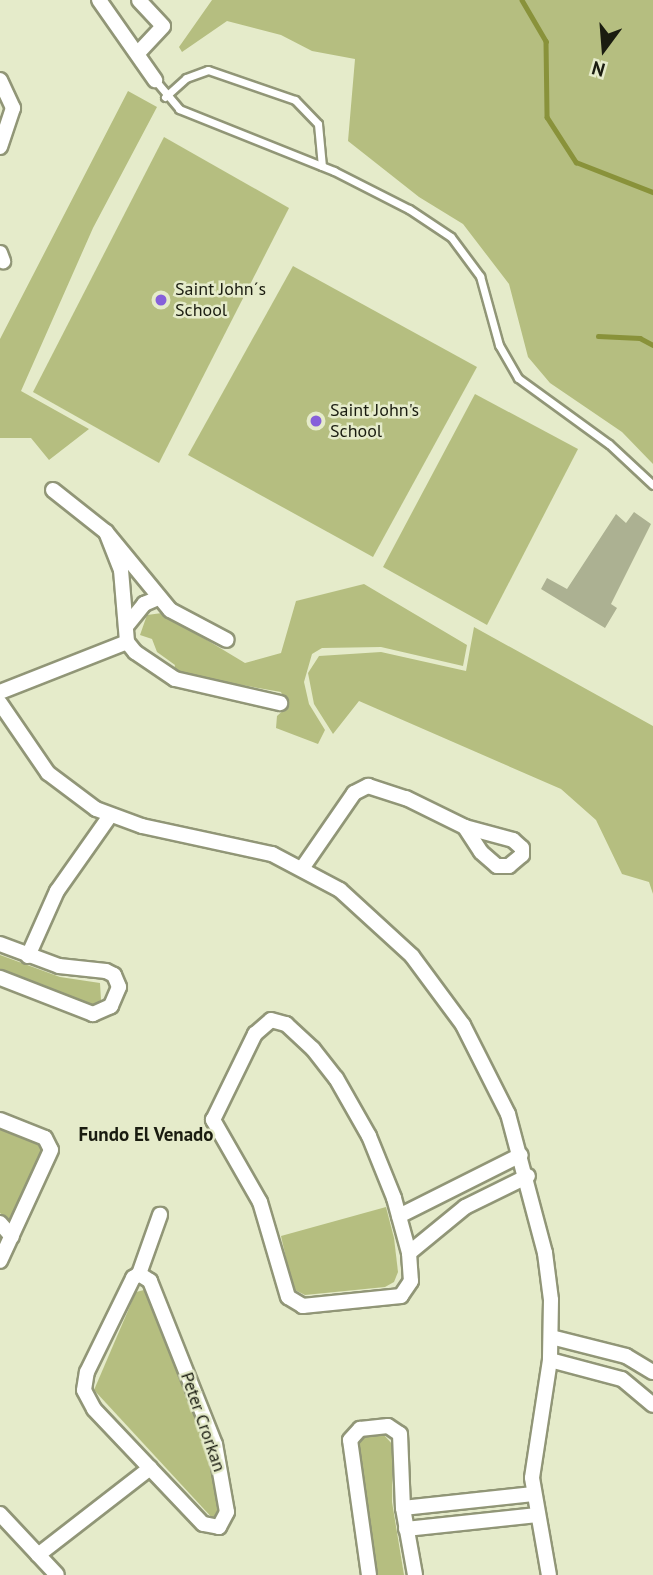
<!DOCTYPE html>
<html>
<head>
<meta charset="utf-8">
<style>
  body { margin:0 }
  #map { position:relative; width:653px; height:1575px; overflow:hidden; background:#e5ebca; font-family:"PT Sans",sans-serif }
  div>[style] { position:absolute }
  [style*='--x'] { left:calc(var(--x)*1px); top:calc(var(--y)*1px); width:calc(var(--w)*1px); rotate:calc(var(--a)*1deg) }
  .green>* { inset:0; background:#b5be80 }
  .stream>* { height:4.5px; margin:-2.25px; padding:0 2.25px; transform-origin:2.25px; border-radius:2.25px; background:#89923a }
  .building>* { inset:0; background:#acb192 }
  .roads { filter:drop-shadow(2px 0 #919677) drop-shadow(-2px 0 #919677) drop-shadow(0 2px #919677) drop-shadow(0 -2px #919677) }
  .service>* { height:7px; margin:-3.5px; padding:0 3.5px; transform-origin:3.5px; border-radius:3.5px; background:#fff }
  .minor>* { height:14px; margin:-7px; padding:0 7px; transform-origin:7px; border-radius:7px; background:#fff }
  .dots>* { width:19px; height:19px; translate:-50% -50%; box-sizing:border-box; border:4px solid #e5ebca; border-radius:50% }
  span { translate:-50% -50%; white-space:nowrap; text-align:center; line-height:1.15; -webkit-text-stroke:5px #e5ebca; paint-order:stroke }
  .poi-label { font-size:18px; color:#1a1c10 }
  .left { translate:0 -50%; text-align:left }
  .street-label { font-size:18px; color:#1a1c10 }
  .neighbourhood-label { font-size:19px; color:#1a1c10; font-weight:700 }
  .north { position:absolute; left:569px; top:14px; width:70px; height:70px; -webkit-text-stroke:5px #e5ebca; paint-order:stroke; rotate:196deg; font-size:19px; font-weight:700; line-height:28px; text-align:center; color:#1a1c10 }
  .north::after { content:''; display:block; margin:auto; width:24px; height:32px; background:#1a1c10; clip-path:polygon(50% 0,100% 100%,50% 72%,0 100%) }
</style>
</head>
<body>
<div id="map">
  <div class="green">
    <div style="clip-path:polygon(212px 0,653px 0,653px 464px,622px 432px,550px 383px,528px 357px,509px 284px,463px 224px,419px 197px,348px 141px,355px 59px,312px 51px,281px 35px,227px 21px,182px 52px,179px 47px)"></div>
    <div style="clip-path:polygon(128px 91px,157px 107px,93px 228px,21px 391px,89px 429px,49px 460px,31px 438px,0 438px,0 339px)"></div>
    <div style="clip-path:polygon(164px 137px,289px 208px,159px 463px,33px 392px)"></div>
    <div style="clip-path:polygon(293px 266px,477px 367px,373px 557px,188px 455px)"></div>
    <div style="clip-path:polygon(475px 394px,578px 449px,487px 625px,383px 567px)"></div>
    <div style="clip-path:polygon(364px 584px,467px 645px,463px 666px,381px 647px,322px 648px,312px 654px,304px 682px,309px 704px,325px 730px,318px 744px,276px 728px,277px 716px,287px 707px,281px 692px,173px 673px,175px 665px,157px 652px,152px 639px,140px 635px,147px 615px,162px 613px,245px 663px,281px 653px,296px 601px)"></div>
    <div style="clip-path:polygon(474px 627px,653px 726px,653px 894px,649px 882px,622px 874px,596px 820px,561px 789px,359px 701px,333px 734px,314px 704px,308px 673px,319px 656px,381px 652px,466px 671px)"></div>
    <div style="clip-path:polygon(0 955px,60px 977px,100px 983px,101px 1000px,90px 1007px,0 969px)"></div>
    <div style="clip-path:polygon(0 1125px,45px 1148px,9px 1220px,0 1213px)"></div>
    <div style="clip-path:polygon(386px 1207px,394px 1238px,398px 1272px,394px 1282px,385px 1287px,305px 1295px,293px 1289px,281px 1236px)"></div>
    <div style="clip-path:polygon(144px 1290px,211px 1456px,220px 1515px,215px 1521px,94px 1390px,136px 1292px)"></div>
    <div style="clip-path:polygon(383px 1434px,393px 1445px,392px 1502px,404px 1575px,375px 1575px,357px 1447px,362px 1437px)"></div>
  </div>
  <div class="stream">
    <div style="--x:522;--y:0;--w:48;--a:59.7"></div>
    <div style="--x:546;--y:41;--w:76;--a:89.2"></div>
    <div style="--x:547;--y:117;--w:54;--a:57.2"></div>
    <div style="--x:576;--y:162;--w:83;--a:21.3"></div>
    <div style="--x:598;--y:336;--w:42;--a:2.7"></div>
    <div style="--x:640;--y:338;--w:15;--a:28"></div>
  </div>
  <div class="building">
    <div style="clip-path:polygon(634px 512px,651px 524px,611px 604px,617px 608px,605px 628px,541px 589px,547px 578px,567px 589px,616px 514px,626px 523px)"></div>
  </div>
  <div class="roads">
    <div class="service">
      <div style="--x:155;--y:80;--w:38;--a:50"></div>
      <div style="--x:179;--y:109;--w:167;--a:21.8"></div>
      <div style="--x:334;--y:171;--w:84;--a:26.9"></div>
      <div style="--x:409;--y:209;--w:50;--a:33.7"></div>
      <div style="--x:451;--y:237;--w:49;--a:53.4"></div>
      <div style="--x:480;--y:276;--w:72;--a:74.6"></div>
      <div style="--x:499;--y:345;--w:38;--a:60"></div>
      <div style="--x:518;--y:378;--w:112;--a:36"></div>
      <div style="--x:609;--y:444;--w:60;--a:43"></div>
      <div style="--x:165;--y:97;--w:28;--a:-42"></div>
      <div style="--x:186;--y:78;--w:23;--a:-20"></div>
      <div style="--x:208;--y:70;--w:92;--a:19"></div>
      <div style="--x:295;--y:100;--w:33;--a:46"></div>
      <div style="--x:318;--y:124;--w:42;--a:84.6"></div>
    </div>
    <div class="minor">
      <div style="--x:99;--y:0;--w:98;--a:55"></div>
      <div style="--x:139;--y:52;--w:35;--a:-47"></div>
      <div style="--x:163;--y:26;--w:35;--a:-133"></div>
      <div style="--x:0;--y:80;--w:31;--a:65"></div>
      <div style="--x:13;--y:108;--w:41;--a:108.4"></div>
      <div style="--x:0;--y:253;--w:9;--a:69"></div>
      <div style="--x:53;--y:490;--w:68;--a:38.4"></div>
      <div style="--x:106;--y:532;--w:101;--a:50.6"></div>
      <div style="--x:170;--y:610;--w:64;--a:27.8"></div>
      <div style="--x:106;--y:532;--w:41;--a:68.5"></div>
      <div style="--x:121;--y:570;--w:72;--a:85.2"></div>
      <div style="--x:127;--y:642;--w:13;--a:51"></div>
      <div style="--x:135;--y:652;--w:48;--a:34"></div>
      <div style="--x:175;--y:679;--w:108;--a:12.9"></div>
      <div style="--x:128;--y:624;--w:26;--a:-51"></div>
      <div style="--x:144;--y:604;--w:15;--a:-23"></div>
      <div style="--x:0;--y:692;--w:136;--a:-21.5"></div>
      <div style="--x:0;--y:703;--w:85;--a:55.6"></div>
      <div style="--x:48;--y:773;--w:60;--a:36.9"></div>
      <div style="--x:96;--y:809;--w:49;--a:20.3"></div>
      <div style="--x:142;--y:826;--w:133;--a:12.2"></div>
      <div style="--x:272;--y:854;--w:77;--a:27.9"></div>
      <div style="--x:340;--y:890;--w:98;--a:42.5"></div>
      <div style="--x:412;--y:956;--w:86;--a:53.5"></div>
      <div style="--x:463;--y:1025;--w:100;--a:63.2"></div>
      <div style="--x:508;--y:1114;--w:144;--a:75.1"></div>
      <div style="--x:545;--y:1253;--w:47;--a:82.7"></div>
      <div style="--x:551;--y:1300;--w:60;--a:91"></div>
      <div style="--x:550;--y:1360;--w:119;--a:98.7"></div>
      <div style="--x:532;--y:1478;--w:98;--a:80.1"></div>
      <div style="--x:303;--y:867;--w:90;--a:-55.4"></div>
      <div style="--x:354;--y:793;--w:16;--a:-27"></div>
      <div style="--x:368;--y:786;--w:40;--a:18"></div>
      <div style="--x:406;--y:798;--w:66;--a:26.2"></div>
      <div style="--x:465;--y:827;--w:50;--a:15.2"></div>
      <div style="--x:513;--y:840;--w:12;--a:42"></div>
      <div style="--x:522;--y:848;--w:7;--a:90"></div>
      <div style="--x:522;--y:855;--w:17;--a:140"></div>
      <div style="--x:509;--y:866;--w:12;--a:180"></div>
      <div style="--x:497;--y:866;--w:21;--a:-139"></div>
      <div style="--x:481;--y:852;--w:30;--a:-123"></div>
      <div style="--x:0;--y:944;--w:63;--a:20.4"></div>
      <div style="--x:59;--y:966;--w:47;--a:6.1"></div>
      <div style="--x:106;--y:971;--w:9;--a:27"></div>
      <div style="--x:114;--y:975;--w:13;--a:67"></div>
      <div style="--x:119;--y:987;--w:21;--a:113"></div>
      <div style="--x:111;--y:1006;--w:20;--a:156"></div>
      <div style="--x:93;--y:1014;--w:100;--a:-158.8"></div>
      <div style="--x:28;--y:956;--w:71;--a:-66"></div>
      <div style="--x:57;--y:891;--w:92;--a:-54.8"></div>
      <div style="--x:271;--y:1020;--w:16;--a:15"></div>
      <div style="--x:286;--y:1024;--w:37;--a:43"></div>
      <div style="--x:313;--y:1049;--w:37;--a:52"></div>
      <div style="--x:336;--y:1078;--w:67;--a:60.4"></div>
      <div style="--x:369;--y:1136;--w:67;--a:68"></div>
      <div style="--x:394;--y:1198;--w:57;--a:74.7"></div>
      <div style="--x:409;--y:1253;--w:28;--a:86"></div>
      <div style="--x:411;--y:1281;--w:18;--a:124"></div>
      <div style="--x:401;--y:1296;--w:99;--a:174.2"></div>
      <div style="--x:303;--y:1306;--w:17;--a:-149"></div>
      <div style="--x:288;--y:1297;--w:99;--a:-106.4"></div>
      <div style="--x:260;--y:1202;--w:95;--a:-119.8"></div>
      <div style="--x:213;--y:1120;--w:96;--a:-64"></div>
      <div style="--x:255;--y:1034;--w:21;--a:-41"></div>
      <div style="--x:0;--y:1120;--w:48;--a:21.8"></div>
      <div style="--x:45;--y:1138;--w:13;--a:63"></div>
      <div style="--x:51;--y:1150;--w:122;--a:114.7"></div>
      <div style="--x:399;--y:1216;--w:136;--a:-26.6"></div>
      <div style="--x:0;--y:1223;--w:18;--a:49"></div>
      <div style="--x:409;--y:1253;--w:72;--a:-39.4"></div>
      <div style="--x:465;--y:1207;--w:70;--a:-26.2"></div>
      <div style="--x:139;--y:1274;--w:13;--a:32"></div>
      <div style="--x:150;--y:1281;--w:175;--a:68.3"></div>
      <div style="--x:215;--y:1444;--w:69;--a:80"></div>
      <div style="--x:227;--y:1512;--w:17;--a:118"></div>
      <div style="--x:219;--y:1527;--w:16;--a:-169"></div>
      <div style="--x:203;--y:1524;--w:158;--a:-133.5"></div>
      <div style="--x:94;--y:1409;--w:21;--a:-118"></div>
      <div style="--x:84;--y:1390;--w:18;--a:-81"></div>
      <div style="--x:87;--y:1372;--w:105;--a:-63.9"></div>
      <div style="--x:133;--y:1278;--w:7;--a:-34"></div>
      <div style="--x:139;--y:1274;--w:63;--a:-70.4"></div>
      <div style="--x:551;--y:1337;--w:77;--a:14.2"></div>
      <div style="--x:626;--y:1356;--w:31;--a:31"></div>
      <div style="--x:550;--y:1360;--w:74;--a:14.8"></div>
      <div style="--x:622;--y:1379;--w:40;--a:40"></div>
      <div style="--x:403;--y:1508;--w:131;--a:-6.1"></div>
      <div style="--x:0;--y:1514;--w:83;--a:46.9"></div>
      <div style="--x:406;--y:1529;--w:132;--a:-6.1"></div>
      <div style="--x:38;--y:1555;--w:142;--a:-37.8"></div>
      <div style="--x:369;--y:1575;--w:136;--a:-98"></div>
      <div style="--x:350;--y:1440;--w:15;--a:-48"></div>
      <div style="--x:360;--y:1429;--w:28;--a:-6"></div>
      <div style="--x:388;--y:1426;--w:14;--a:34"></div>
      <div style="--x:400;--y:1434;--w:74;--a:87.7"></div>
      <div style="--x:403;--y:1508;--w:68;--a:79.8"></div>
    </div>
  </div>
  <div class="dots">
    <div style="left:161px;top:300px;background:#8660da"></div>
    <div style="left:316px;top:421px;background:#8660da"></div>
  </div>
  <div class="poi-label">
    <span class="left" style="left:175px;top:300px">Saint John´s<br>School</span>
    <span class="left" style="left:330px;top:421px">Saint John's<br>School</span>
  </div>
  <div class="street-label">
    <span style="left:203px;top:1422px;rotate:71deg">Peter Crorkan</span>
  </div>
  <div class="neighbourhood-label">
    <span style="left:146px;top:1135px">Fundo El Venado</span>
  </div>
  <div class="north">N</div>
</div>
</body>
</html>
